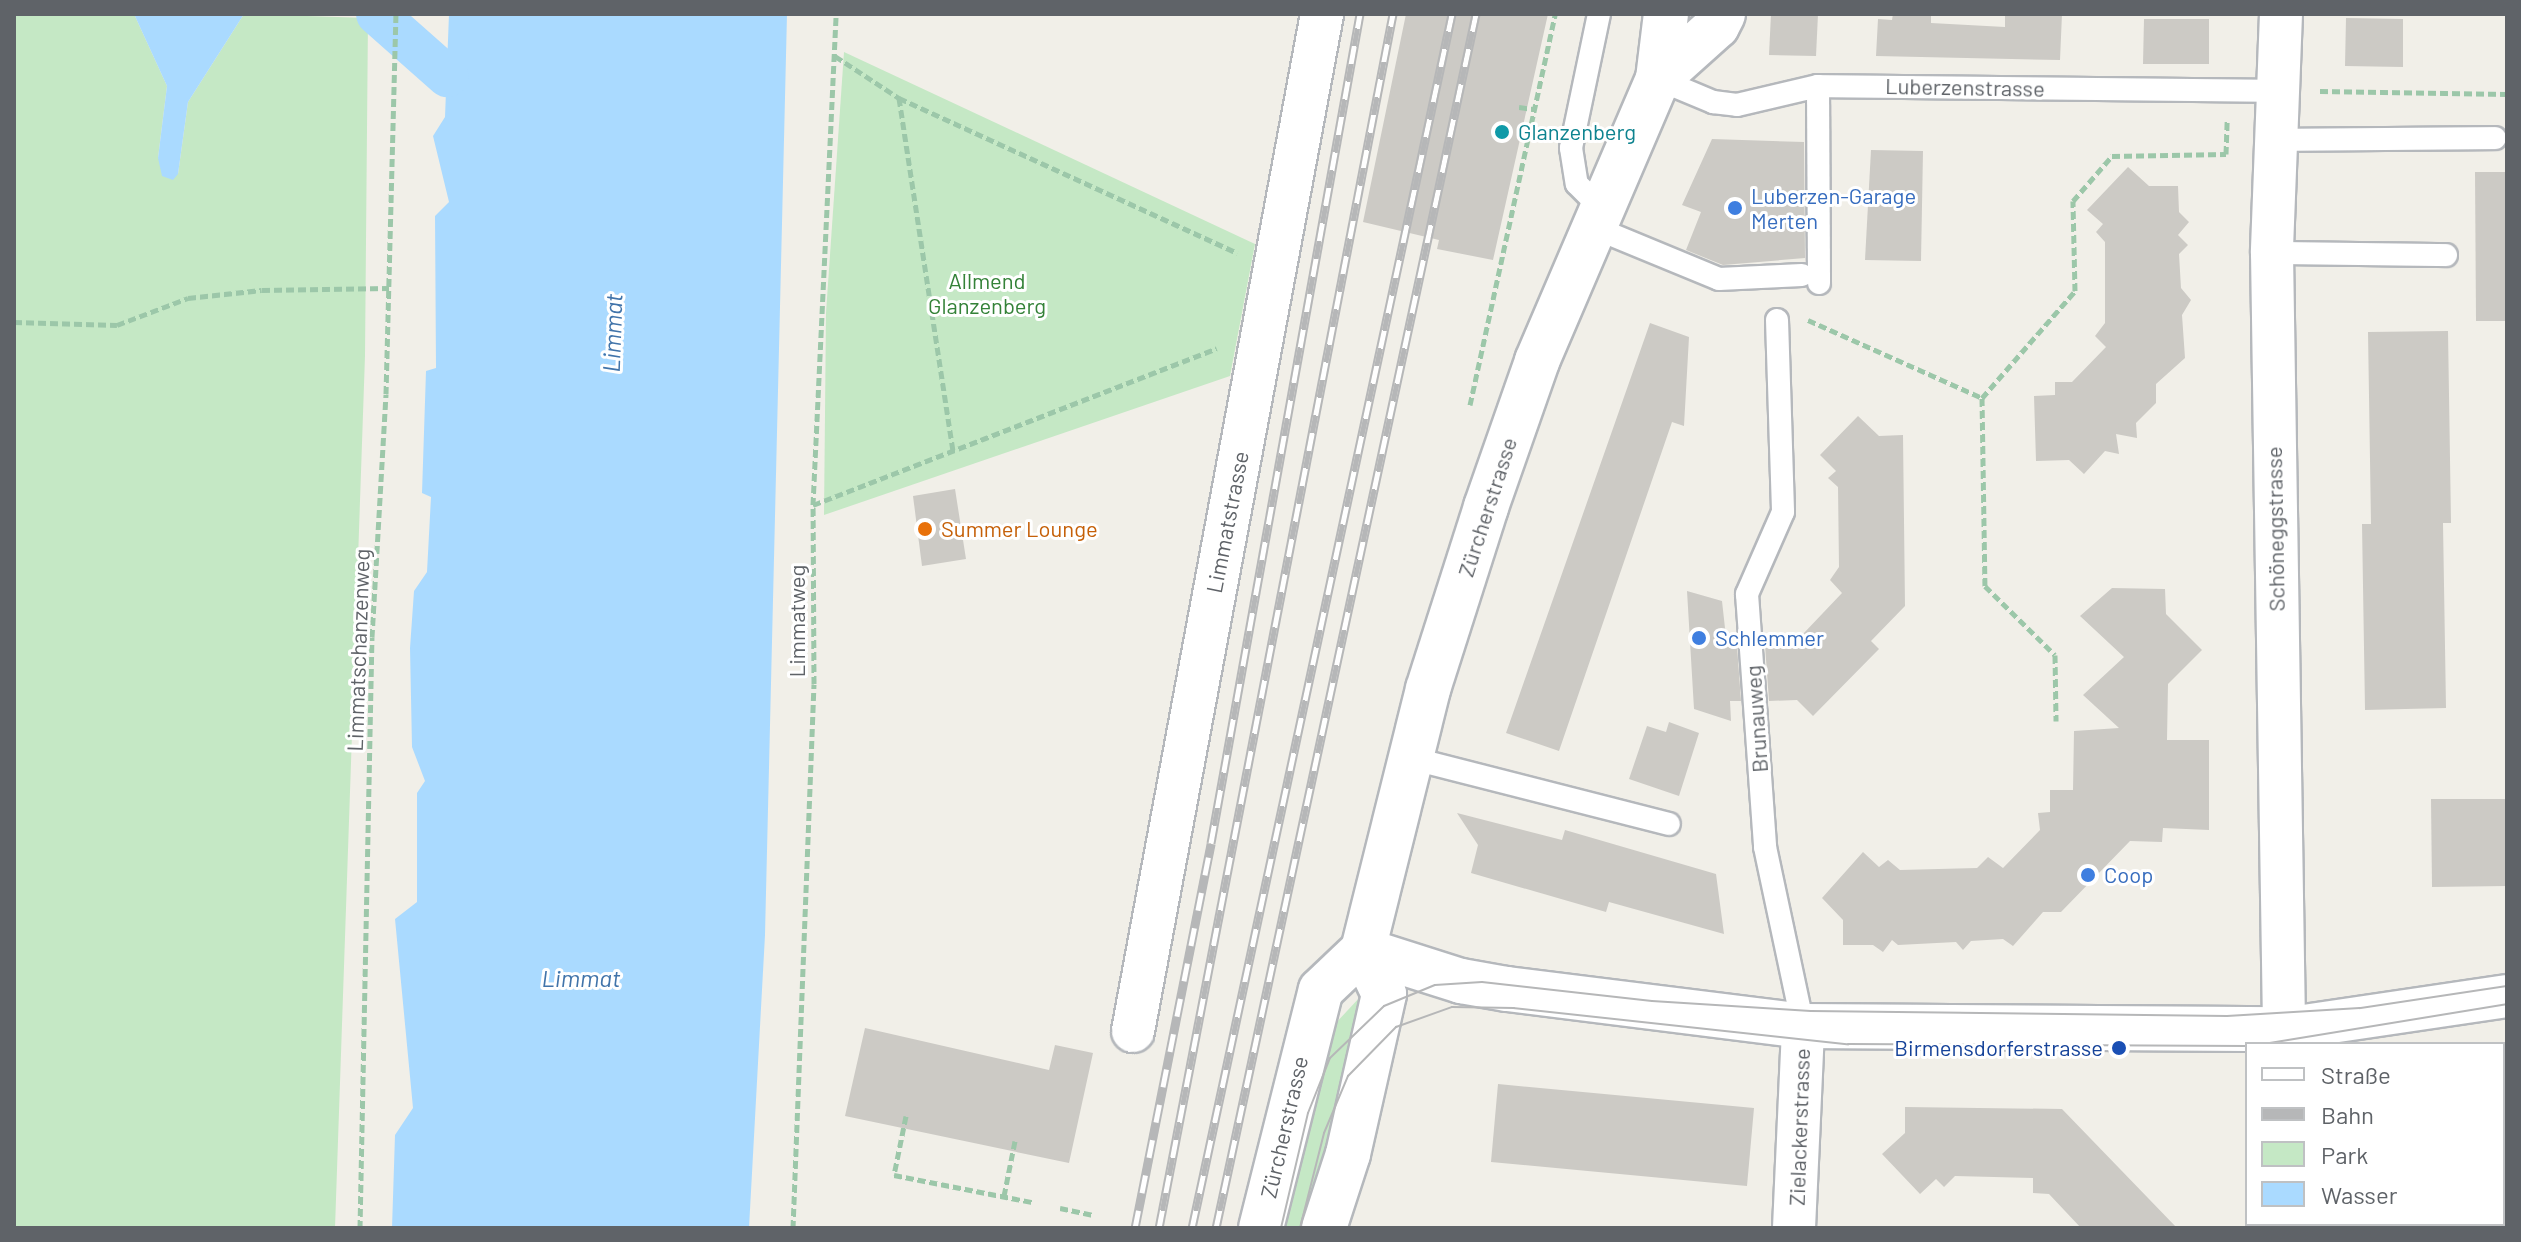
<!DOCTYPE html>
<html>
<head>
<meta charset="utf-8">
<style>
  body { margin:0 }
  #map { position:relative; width:2521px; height:1242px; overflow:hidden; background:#f1efe8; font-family:Barlow,sans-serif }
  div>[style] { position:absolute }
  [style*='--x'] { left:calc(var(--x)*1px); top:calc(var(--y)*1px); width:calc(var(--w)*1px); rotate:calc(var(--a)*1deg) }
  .green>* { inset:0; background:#c5e8c5 }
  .water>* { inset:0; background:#aadaff }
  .canal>* { height:42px; margin:-21px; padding:0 21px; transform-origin:21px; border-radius:21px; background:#aadaff }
  .building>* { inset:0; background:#cccac5 }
  .path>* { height:5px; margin-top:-2.5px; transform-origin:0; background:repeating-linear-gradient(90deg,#9cc7a9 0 8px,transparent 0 12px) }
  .roads { filter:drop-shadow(2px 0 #b5b8bc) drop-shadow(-2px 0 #b5b8bc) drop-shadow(0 2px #b5b8bc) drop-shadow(0 -2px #b5b8bc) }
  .service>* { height:22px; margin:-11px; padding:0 11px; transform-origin:11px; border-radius:11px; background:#fff }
  .minor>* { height:42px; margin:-21px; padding:0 21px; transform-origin:21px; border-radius:21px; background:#fff }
  .tertiary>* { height:44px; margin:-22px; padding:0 22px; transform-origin:22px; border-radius:22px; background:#fff }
  .secondary>* { height:44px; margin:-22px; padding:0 22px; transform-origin:22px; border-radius:22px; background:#fff }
  .tram>* { height:2px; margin:-1px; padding:0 1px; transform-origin:1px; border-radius:1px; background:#b6b7b8 }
  .rail>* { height:9px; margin-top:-4.5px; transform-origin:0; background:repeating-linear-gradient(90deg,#fff 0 18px,#b6b7b8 0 36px); box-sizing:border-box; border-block:2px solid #b6b7b8 }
  .dots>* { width:22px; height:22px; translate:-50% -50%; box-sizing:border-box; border:4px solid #fff; border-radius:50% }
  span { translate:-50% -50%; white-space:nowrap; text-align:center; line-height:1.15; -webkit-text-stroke:6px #fff; paint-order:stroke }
  .street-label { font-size:22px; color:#5f6368 }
  .culture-label { font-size:22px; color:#0d838f }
  .left { translate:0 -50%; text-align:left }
  .shop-label { font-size:22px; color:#366cbe }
  .park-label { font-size:22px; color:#348238 }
  .food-label { font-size:22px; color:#c56008 }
  .transit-label { font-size:22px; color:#164399 }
  .right { translate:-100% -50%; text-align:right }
  .water-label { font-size:24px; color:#4174aa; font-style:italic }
  .frame { position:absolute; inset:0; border:16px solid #5f6368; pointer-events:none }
  .legend { position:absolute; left:2245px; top:1042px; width:260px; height:184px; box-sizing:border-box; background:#fff; border:2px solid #bfc1c3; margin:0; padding:10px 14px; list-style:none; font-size:24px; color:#5f6368 }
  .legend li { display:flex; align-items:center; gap:16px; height:40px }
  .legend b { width:40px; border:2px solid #bfc1c3 }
</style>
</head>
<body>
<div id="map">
  <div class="green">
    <div style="clip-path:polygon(14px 14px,134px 14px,167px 86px,158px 158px,178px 174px,188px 102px,244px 14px,368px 18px,365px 356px,335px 1228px,14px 1228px)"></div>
    <div style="clip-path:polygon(844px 52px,1255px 244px,1230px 376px,824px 515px,826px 313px)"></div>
    <div style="clip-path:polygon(1361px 996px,1367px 999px,1312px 1228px,1270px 1228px,1320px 1040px)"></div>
  </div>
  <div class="water">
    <div style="clip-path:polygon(134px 14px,244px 14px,188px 102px,178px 174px,173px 180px,162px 176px,158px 158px,167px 86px)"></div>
    <div style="clip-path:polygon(449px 14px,787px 14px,765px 935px,749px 1228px,392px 1228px,395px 1135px,413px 1108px,395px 919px,417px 902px,417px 793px,425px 781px,412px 747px,410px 648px,414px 591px,427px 572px,431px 497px,422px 493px,426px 371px,436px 368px,435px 216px,449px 202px,433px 136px,445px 117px)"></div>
  </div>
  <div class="canal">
    <div style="--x:377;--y:14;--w:94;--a:41.5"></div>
  </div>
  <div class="building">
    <div style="clip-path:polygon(1406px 14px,1548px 14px,1493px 260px,1437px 249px,1439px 240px,1363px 222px)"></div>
    <div style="clip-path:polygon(1771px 14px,1818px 14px,1816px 56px,1769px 55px)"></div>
    <div style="clip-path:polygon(1893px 14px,1931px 14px,1931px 23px,2005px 27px,2005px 14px,2062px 14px,2060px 60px,1876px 56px,1878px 19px,1892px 20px)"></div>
    <div style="clip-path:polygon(2346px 18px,2403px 19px,2403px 67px,2345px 66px)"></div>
    <div style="clip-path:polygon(2144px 19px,2209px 19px,2209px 64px,2143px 64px)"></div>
    <div style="clip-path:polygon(1712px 139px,1804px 142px,1805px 258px,1723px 265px,1686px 250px,1701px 212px,1682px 205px)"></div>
    <div style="clip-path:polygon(1871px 150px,1923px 151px,1921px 261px,1865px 260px)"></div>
    <div style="clip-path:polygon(2128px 167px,2149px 186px,2178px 186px,2179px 212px,2189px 222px,2178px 235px,2188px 245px,2179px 254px,2181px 288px,2191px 300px,2182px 315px,2185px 358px,2156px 384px,2156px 403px,2136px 423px,2137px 438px,2116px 434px,2119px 454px,2105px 451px,2084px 474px,2069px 460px,2036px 461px,2034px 396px,2055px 395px,2055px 382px,2072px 382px,2106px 347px,2095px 336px,2105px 323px,2105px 242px,2096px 232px,2103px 224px,2087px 210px)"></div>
    <div style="clip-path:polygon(2475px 172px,2507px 172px,2507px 321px,2476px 321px)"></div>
    <div style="clip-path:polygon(1650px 323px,1689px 337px,1684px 426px,1672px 422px,1559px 751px,1506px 733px)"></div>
    <div style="clip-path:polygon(2448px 331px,2451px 523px,2443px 523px,2446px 708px,2365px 710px,2362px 524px,2371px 524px,2368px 332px)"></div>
    <div style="clip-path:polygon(1858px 416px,1879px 436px,1903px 435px,1905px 606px,1871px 641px,1879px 649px,1813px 716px,1797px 700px,1769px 701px,1765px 645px,1789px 644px,1789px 634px,1803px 634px,1842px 593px,1830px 580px,1839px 567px,1838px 487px,1828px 478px,1836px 471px,1820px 455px)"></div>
    <div style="clip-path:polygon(955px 489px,966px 559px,922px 566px,913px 496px)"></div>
    <div style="clip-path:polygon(2112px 588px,2165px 589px,2166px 614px,2202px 650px,2168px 684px,2167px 740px,2209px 740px,2209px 830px,2163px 828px,2162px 842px,2130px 841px,2061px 912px,2043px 912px,2013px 946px,2003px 939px,1971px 941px,1963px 950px,1956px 942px,1898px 945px,1892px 940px,1883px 952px,1873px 945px,1843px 945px,1843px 920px,1822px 898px,1863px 852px,1879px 867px,1888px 860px,1900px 870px,1977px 868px,1988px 857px,2003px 868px,2040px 830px,2038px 813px,2050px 812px,2050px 790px,2073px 790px,2074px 731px,2119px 728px,2083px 695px,2124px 657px,2080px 616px)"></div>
    <div style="clip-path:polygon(1687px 591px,1722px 601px,1727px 646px,1737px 646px,1741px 701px,1730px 701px,1731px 721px,1694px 709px)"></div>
    <div style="clip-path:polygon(1669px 722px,1699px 733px,1679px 796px,1629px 779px,1647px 726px,1666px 732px)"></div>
    <div style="clip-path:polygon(2431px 799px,2507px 799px,2507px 886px,2432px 887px)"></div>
    <div style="clip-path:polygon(1457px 813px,1562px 840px,1565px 830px,1716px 874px,1724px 934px,1609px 902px,1606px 912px,1471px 873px,1478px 845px)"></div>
    <div style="clip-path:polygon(865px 1028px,1049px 1070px,1055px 1045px,1093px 1053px,1069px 1163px,845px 1116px)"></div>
    <div style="clip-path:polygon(1498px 1084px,1754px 1108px,1747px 1186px,1491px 1162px)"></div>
    <div style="clip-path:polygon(1905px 1107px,2062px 1109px,2177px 1228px,2081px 1228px,2049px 1194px,2033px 1193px,2033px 1178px,1955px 1176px,1944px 1187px,1936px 1179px,1920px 1194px,1882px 1154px,1905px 1133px)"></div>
  </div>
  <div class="path">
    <div style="--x:835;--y:56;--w:77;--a:33.3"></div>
    <div style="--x:899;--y:98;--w:372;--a:24.6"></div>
    <div style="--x:2320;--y:91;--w:187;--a:0.9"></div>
    <div style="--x:899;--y:98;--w:357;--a:81.3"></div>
    <div style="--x:1519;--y:107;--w:14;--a:8"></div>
    <div style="--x:1808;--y:320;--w:191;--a:24.1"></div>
    <div style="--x:1982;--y:398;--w:188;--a:89.1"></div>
    <div style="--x:1985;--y:586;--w:98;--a:44.6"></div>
    <div style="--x:2055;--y:655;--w:66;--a:89.1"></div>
    <div style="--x:14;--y:322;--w:103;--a:1.7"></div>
    <div style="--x:117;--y:325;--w:76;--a:-20.8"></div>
    <div style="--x:188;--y:298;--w:74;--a:-6.2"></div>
    <div style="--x:262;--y:290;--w:127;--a:-0.9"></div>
    <div style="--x:1982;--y:398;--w:142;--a:-49"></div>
    <div style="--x:2075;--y:291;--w:90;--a:-91.3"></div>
    <div style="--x:2073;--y:201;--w:60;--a:-49.1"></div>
    <div style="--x:2112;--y:156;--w:114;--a:-1"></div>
    <div style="--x:2226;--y:154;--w:33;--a:-88"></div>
    <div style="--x:1470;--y:405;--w:400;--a:-77.7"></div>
    <div style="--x:813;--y:505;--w:433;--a:-21.2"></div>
    <div style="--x:906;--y:1116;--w:60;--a:101.5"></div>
    <div style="--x:894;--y:1175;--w:141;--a:11.1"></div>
    <div style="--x:1004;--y:1196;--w:56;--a:-78.7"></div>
    <div style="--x:1060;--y:1208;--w:34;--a:12"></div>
    <div style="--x:360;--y:1228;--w:591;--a:-88.84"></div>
    <div style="--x:372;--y:637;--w:243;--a:-86.7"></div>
    <div style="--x:386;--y:394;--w:380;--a:-88.5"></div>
    <div style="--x:793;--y:1228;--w:544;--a:-87.79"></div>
    <div style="--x:814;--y:684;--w:179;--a:-90.3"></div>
    <div style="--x:813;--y:505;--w:492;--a:-87.3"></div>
  </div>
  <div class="roads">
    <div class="service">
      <div style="--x:1599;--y:14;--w:137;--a:101.8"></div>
      <div style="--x:1571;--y:148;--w:36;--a:81"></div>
      <div style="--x:1577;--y:184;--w:34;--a:45"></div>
      <div style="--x:1658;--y:79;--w:60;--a:22.7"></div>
      <div style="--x:1713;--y:102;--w:24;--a:7"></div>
      <div style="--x:1737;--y:105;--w:83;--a:-13.2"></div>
      <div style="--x:1818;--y:86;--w:460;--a:0.6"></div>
      <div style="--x:1818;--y:86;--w:197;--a:89.7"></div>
      <div style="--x:2276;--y:140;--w:219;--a:-0.5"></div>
      <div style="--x:1593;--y:227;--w:136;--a:22.4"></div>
      <div style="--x:1719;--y:279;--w:83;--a:-2.8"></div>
      <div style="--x:2272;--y:253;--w:174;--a:0.7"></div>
      <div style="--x:1777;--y:320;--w:192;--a:88.2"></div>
      <div style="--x:1783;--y:512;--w:90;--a:113.7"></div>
      <div style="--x:1747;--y:594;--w:254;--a:85.9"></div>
      <div style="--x:1765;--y:847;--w:183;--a:78"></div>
      <div style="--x:1410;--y:758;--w:267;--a:14.3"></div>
    </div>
    <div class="minor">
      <div style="--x:2281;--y:14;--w:239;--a:92.2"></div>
      <div style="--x:2272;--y:253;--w:776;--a:89.11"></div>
      <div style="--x:2284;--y:1029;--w:225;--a:-8.4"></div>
      <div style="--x:1133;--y:1031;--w:1034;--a:-79.47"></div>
      <div style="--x:1794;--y:1228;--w:202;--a:-87.4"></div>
    </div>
    <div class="tertiary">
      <div style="--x:1363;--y:950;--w:103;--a:17.6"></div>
      <div style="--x:1461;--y:981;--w:47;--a:9.9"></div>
      <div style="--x:1507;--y:989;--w:298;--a:7.1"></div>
      <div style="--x:1803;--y:1026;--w:481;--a:0.4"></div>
      <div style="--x:2284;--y:1029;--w:15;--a:90"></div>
      <div style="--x:2287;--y:1224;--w:4;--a:90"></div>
    </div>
    <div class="secondary">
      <div style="--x:1658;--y:79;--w:79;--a:-41.9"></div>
      <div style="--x:1717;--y:26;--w:13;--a:-63"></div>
      <div style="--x:1261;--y:1228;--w:245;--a:-75.9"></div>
      <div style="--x:1321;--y:990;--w:58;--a:-43.6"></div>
      <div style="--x:1363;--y:950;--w:269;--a:-76"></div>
      <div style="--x:1428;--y:689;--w:191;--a:-72.3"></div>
      <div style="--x:1486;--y:507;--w:155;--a:-70.7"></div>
      <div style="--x:1537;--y:361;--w:307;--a:-66.8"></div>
      <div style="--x:1658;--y:79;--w:65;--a:-83"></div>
      <div style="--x:1324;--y:1228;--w:78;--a:-72"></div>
      <div style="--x:1348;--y:1154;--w:164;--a:-77.3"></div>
      <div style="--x:1384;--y:994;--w:49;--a:-115.5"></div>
    </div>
  </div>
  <div class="tram">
    <div style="--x:2263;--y:1044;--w:247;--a:-9.3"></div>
    <div style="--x:1281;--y:1228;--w:118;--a:-76.8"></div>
    <div style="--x:1308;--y:1113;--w:59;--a:-68.2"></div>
    <div style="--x:1330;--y:1058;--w:75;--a:-43.9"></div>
    <div style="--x:1384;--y:1006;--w:55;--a:-22.4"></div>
    <div style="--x:1435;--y:985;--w:47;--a:-3.7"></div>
    <div style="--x:1482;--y:982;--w:171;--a:6.4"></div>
    <div style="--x:1652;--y:1001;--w:159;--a:3.6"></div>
    <div style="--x:1811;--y:1011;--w:416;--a:0.7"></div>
    <div style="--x:2227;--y:1016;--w:133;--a:-3.4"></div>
    <div style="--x:2360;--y:1008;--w:149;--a:-8.5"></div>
    <div style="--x:1300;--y:1228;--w:98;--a:-75.8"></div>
    <div style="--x:1324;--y:1133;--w:62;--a:-67.2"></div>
    <div style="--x:1348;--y:1076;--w:69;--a:-45.6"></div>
    <div style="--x:1396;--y:1027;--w:59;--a:-19.7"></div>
    <div style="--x:1452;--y:1007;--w:62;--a:0.9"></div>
    <div style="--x:1514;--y:1008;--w:336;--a:6.2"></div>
    <div style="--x:1848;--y:1044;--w:399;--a:0.3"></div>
  </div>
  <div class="rail">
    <div style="--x:1135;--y:1228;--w:392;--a:-78.8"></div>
    <div style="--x:1211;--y:843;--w:842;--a:-79.81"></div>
    <div style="--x:1159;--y:1228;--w:1236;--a:-79.09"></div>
    <div style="--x:1192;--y:1228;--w:1242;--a:-77.91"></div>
    <div style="--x:1216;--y:1228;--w:1242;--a:-77.91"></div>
  </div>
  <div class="dots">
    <div style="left:1502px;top:132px;background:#0f9aa8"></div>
    <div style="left:1735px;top:208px;background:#3f7fe0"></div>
    <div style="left:925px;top:529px;background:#e8710a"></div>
    <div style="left:1699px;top:638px;background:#3f7fe0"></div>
    <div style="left:2088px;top:875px;background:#3f7fe0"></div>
    <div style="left:2119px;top:1048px;background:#1a4fb4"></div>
  </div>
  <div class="street-label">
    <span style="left:1965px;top:87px;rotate:1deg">Luberzenstrasse</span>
    <span style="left:1487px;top:507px;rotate:-72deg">Zürcherstrasse</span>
    <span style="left:1227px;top:522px;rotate:-79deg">Limmatstrasse</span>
    <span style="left:2275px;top:529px;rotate:-91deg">Schöneggstrasse</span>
    <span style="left:797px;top:621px;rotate:-90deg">Limmatweg</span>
    <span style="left:358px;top:650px;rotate:-88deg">Limmatschanzenweg</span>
    <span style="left:1756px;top:719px;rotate:-94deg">Brunauweg</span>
    <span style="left:1284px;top:1127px;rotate:-77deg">Zürcherstrasse</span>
    <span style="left:1799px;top:1127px;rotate:-88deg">Zielackerstrasse</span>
  </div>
  <div class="culture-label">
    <span class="left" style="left:1518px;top:132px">Glanzenberg</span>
  </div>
  <div class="shop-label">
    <span class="left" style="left:1751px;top:208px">Luberzen-Garage<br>Merten</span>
    <span class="left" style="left:1715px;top:638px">Schlemmer</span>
    <span class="left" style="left:2104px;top:875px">Coop</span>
  </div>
  <div class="park-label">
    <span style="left:987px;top:293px">Allmend<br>Glanzenberg</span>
  </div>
  <div class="food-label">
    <span class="left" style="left:941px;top:529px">Summer Lounge</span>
  </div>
  <div class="transit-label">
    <span class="right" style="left:2103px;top:1048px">Birmensdorferstrasse</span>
  </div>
  <div class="water-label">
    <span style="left:612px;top:333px;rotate:-88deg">Limmat</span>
    <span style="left:581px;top:978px">Limmat</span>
  </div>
  <div class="frame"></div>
  <ul class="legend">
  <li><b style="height:10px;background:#fff"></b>Straße</li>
  <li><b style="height:10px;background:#b6b7b8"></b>Bahn</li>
  <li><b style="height:22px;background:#c5e8c5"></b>Park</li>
  <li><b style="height:22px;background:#aadaff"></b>Wasser</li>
  </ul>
</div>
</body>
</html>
